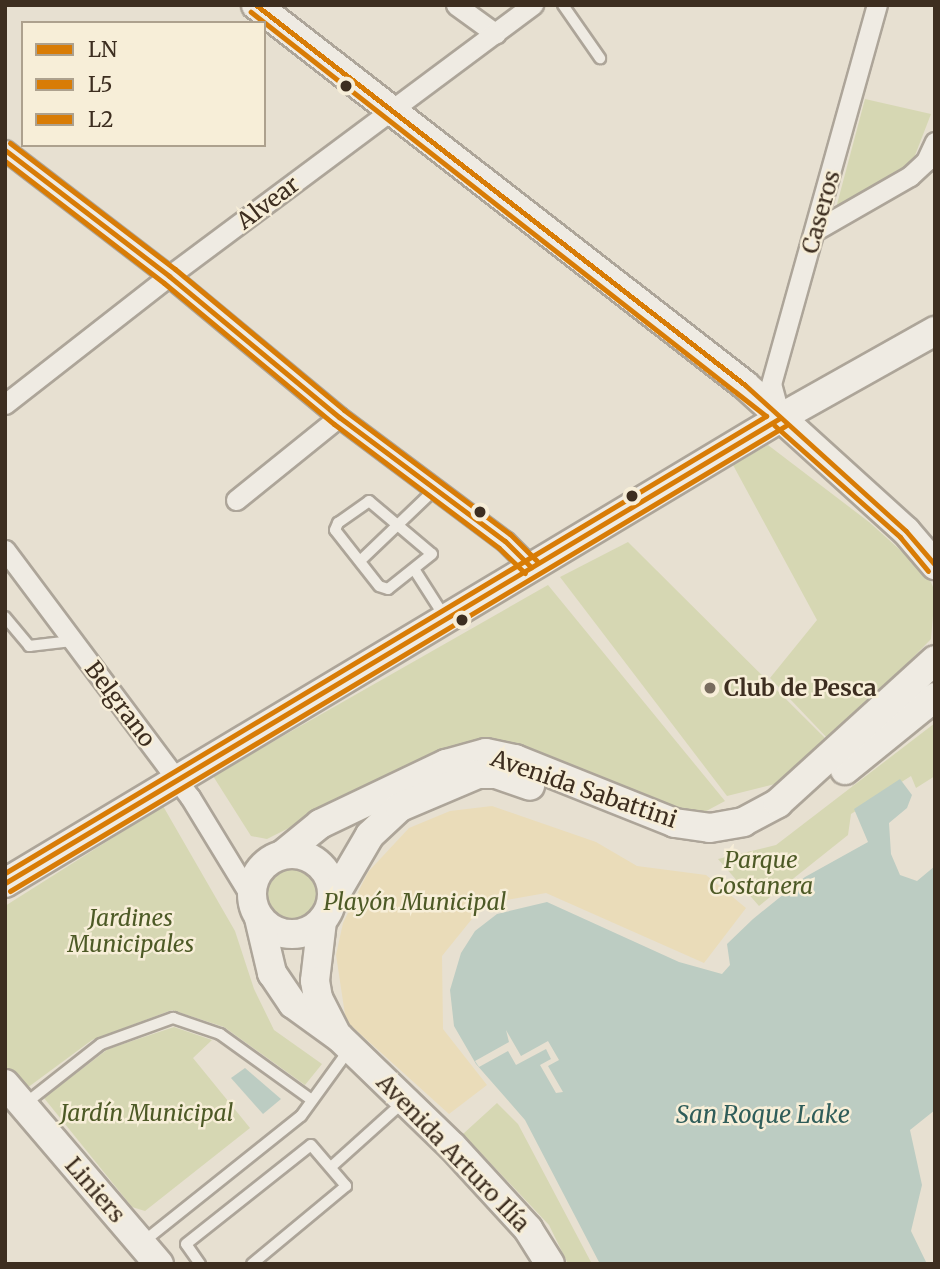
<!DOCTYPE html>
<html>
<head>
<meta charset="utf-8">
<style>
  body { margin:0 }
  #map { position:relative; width:940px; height:1269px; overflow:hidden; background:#e7e0d1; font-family:Merriweather,serif }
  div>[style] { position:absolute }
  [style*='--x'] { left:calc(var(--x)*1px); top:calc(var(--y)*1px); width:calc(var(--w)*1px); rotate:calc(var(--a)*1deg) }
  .green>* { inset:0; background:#d6d7b3 }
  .round { border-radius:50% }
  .sand>* { inset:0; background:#eadcb9 }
  .water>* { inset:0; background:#bcccc2 }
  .pier>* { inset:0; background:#e7e0d1 }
  .roads { filter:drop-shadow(2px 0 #ada599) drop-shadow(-2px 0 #ada599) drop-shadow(0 2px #ada599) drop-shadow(0 -2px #ada599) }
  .lane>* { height:10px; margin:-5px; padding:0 5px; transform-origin:5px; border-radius:5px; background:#efebe3 }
  .street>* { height:19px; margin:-9.5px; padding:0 9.5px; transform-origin:9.5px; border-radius:9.5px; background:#efebe3 }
  .secondary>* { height:28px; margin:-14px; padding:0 14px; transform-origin:14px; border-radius:14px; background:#efebe3 }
  .secondary>.ring { margin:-14px; padding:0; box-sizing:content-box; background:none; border:28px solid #efebe3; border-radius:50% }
  .bus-1>* { height:5px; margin:-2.5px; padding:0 2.5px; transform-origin:2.5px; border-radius:2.5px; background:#d87c06 }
  .bus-2>* { height:5px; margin:-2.5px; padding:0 2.5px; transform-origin:2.5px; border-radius:2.5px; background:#d87c06 }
  .bus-3>* { height:5px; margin:-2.5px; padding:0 2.5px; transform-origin:2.5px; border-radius:2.5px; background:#d87c06 }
  .dots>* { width:19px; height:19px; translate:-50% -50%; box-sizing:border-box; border:4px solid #f7eed8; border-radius:50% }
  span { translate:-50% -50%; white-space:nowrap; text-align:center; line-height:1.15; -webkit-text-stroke:5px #f7eed8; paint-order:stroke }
  .street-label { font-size:23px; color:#3d2e20 }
  .poi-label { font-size:23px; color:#3d2e20; font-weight:700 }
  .left { translate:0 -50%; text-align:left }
  .park-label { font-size:23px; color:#4d5a26; font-style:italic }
  .water-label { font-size:24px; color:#2f5d5a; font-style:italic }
  .frame { position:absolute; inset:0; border:7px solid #3d2e20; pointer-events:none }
  .legend { position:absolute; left:21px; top:21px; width:245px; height:126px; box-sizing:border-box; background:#f7eed8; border:2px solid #ada18e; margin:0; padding:9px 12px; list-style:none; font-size:21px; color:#3d2e20 }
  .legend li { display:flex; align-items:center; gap:14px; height:35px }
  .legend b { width:35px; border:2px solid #ada18e }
</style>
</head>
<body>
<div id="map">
  <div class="green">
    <div style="clip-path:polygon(865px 99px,931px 114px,914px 158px,899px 174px,836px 208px)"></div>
    <div style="clip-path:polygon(768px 445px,869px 522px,928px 575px,935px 592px,931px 639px,831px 742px,770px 678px,817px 620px,733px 465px)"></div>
    <div style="clip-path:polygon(628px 542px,830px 743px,783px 782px,727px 796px,560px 577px)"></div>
    <div style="clip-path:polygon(548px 585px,725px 801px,697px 816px,490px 740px,454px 745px,267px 839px,251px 836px,213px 776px)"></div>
    <div style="clip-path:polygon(935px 723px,935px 776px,916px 788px,911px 776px,851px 814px,848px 835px,759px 906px,718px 859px,776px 845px)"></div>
    <div style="clip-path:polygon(163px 806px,235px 931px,254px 989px,274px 1030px,322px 1064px,305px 1085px,224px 1027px,172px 1010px,92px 1040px,23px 1091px,5px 1066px,5px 906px)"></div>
    <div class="round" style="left:263px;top:866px;width:58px;height:58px"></div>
    <div style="clip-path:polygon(174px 1027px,212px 1040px,193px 1058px,250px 1128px,145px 1211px,132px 1207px,44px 1098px,108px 1049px)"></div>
    <div style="clip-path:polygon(497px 1103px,518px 1124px,592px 1264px,568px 1264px,549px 1225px,463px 1134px)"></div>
  </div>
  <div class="sand">
    <div style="clip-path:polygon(492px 806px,596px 842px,637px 866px,706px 875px,746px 908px,704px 963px,546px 893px,484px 904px,442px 956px,443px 1029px,487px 1085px,449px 1114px,346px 1021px,336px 955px,343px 923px,368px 872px,409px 828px,450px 811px)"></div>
  </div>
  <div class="water">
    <div style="clip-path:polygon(900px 779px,912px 795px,907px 808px,889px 823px,891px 854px,900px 875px,917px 881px,935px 866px,935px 1110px,910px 1130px,922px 1185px,911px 1231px,927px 1264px,600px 1264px,525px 1120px,476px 1064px,454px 1026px,450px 990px,461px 953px,475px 931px,497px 914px,547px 902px,679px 962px,722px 974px,730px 965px,727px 944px,753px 919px,805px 877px,868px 842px,854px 809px)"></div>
    <div style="clip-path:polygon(245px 1068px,281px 1099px,263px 1114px,231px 1078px)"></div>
  </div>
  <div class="pier">
    <div style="clip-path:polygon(506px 1030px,521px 1056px,548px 1041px,559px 1060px,548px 1066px,563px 1092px,556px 1093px,540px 1065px,551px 1059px,546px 1049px,516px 1065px,508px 1051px,479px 1067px,475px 1061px,509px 1042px)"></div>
  </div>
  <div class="roads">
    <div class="lane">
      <div style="--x:563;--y:5;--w:65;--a:55.1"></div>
      <div style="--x:369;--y:501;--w:82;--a:40.1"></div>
      <div style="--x:432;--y:554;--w:56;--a:141.5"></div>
      <div style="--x:388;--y:589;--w:9;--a:-162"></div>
      <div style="--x:379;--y:586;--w:71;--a:-128.2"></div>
      <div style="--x:335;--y:530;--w:8;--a:-67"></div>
      <div style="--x:338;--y:523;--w:38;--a:-35"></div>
      <div style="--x:360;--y:561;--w:104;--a:-43.8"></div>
      <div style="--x:414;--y:569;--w:56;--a:57.4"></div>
      <div style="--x:5;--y:617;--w:38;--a:50"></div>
      <div style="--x:29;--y:646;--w:43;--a:-6.6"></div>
      <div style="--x:26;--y:1103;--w:95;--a:-38.2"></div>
      <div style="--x:101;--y:1044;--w:77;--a:-19.9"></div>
      <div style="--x:173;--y:1018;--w:50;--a:18.8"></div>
      <div style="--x:220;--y:1034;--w:113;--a:35.7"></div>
      <div style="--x:331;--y:1167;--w:96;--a:-42"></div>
      <div style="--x:143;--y:1242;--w:202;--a:-38.6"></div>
      <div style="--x:301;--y:1116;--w:80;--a:-54.1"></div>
      <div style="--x:200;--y:1264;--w:24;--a:-125"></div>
      <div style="--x:186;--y:1244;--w:159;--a:-38.4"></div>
      <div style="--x:311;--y:1145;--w:54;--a:49.5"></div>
      <div style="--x:346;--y:1186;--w:122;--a:140.3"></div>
    </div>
    <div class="street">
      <div style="--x:456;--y:5;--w:49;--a:35.9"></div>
      <div style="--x:5;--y:150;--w:207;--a:37.5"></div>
      <div style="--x:169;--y:276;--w:221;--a:39.7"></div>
      <div style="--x:339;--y:417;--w:207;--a:36.8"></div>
      <div style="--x:505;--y:541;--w:37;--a:45"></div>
      <div style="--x:816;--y:230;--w:108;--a:-29.9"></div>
      <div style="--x:910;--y:176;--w:22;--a:-43"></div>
      <div style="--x:926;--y:161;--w:21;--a:-65"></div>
      <div style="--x:5;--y:404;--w:208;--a:-38"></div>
      <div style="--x:169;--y:276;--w:454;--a:-36.7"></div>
      <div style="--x:780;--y:417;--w:34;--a:-105"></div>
      <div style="--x:771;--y:384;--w:394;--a:-74.4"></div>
      <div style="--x:236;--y:500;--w:132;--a:-38.9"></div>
      <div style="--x:5;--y:550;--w:309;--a:53.2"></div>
      <div style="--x:190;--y:797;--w:117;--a:58.6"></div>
    </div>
    <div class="secondary">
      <div style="--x:256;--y:5;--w:619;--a:37.85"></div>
      <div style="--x:745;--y:385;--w:217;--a:42.2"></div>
      <div style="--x:906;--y:531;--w:45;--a:49.5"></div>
      <div style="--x:845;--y:770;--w:116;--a:-39"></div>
      <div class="ring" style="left:252px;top:854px;width:52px;height:52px"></div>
      <div style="--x:282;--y:855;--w:49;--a:-39.2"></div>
      <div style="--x:320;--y:824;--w:140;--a:-25.5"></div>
      <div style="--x:446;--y:764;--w:41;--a:-15.4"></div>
      <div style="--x:486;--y:753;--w:30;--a:12"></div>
      <div style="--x:515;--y:759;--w:172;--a:21.8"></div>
      <div style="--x:675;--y:823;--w:35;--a:8"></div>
      <div style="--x:710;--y:828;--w:34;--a:-10"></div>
      <div style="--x:743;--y:822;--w:40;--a:-28"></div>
      <div style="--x:778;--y:803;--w:212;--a:-42.3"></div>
      <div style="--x:5;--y:883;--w:904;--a:-30.96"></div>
      <div style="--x:780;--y:418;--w:178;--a:-29.3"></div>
      <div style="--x:332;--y:900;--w:75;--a:-59.7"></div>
      <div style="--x:370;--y:835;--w:41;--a:-43"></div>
      <div style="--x:400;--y:807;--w:85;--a:-22.9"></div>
      <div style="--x:478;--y:774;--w:18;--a:0"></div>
      <div style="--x:496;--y:774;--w:36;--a:19"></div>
      <div style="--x:259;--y:918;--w:57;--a:76.7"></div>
      <div style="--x:272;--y:973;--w:37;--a:56"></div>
      <div style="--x:293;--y:1004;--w:57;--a:35.7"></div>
      <div style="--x:339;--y:1037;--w:157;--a:44"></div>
      <div style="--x:452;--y:1146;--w:113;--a:47.5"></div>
      <div style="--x:528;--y:1229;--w:41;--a:57.8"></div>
      <div style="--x:322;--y:921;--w:60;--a:96.7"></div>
      <div style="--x:315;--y:981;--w:17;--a:80"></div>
      <div style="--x:318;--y:998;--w:38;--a:63"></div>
      <div style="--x:5;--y:1084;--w:237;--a:49.5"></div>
    </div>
  </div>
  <div class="bus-1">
    <div style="--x:256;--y:5;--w:619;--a:37.85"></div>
    <div style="--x:745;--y:385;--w:217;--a:42.2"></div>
    <div style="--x:906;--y:531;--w:45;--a:49.5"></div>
    <div style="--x:5;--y:150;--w:207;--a:37.5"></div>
    <div style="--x:169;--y:276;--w:221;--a:39.7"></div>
    <div style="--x:339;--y:417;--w:207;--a:36.8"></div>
    <div style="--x:505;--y:541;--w:37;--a:45"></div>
    <div style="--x:5;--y:883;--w:904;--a:-30.96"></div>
  </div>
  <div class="bus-2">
    <div style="--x:5;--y:161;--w:200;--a:37.5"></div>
    <div style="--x:164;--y:283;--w:221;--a:39.7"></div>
    <div style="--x:334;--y:424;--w:206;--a:36.9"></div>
    <div style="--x:499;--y:548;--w:36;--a:44"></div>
    <div style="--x:774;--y:425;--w:169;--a:41.6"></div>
    <div style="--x:900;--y:537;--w:44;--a:50.5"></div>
    <div style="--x:10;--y:891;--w:904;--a:-30.96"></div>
  </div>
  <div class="bus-3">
    <div style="--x:10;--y:143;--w:208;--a:37.4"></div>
    <div style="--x:175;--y:269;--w:220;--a:39.8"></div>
    <div style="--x:344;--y:410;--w:207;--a:36.8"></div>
    <div style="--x:510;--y:534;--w:38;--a:45"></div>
    <div style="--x:5;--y:873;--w:888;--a:-30.99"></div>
    <div style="--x:766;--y:416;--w:655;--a:-141.89"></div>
  </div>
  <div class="dots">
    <div style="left:346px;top:86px;background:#3d2e20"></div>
    <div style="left:632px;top:496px;background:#3d2e20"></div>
    <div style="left:480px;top:512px;background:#3d2e20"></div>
    <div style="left:462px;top:620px;background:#3d2e20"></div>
    <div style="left:710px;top:688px;background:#786c5e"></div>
  </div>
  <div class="street-label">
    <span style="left:268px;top:203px;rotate:-37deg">Alvear</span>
    <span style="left:821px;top:212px;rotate:-74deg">Caseros</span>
    <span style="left:120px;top:704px;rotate:53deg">Belgrano</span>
    <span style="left:584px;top:789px;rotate:19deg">Avenida Sabattini</span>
    <span style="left:453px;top:1153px;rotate:46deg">Avenida Arturo Ilía</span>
    <span style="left:95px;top:1190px;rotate:49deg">Liniers</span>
  </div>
  <div class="poi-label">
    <span class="left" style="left:724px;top:688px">Club de Pesca</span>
  </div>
  <div class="park-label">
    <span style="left:761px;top:873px">Parque<br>Costanera</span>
    <span style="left:415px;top:902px">Playón Municipal</span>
    <span style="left:131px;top:931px">Jardines<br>Municipales</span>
    <span style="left:147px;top:1113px">Jardín Municipal</span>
  </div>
  <div class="water-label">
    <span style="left:763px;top:1115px">San Roque Lake</span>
  </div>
  <div class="frame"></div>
  <ul class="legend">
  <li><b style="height:9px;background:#d87c06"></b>LN</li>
  <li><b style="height:9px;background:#d87c06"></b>L5</li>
  <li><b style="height:9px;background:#d87c06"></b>L2</li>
  </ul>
</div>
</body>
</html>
